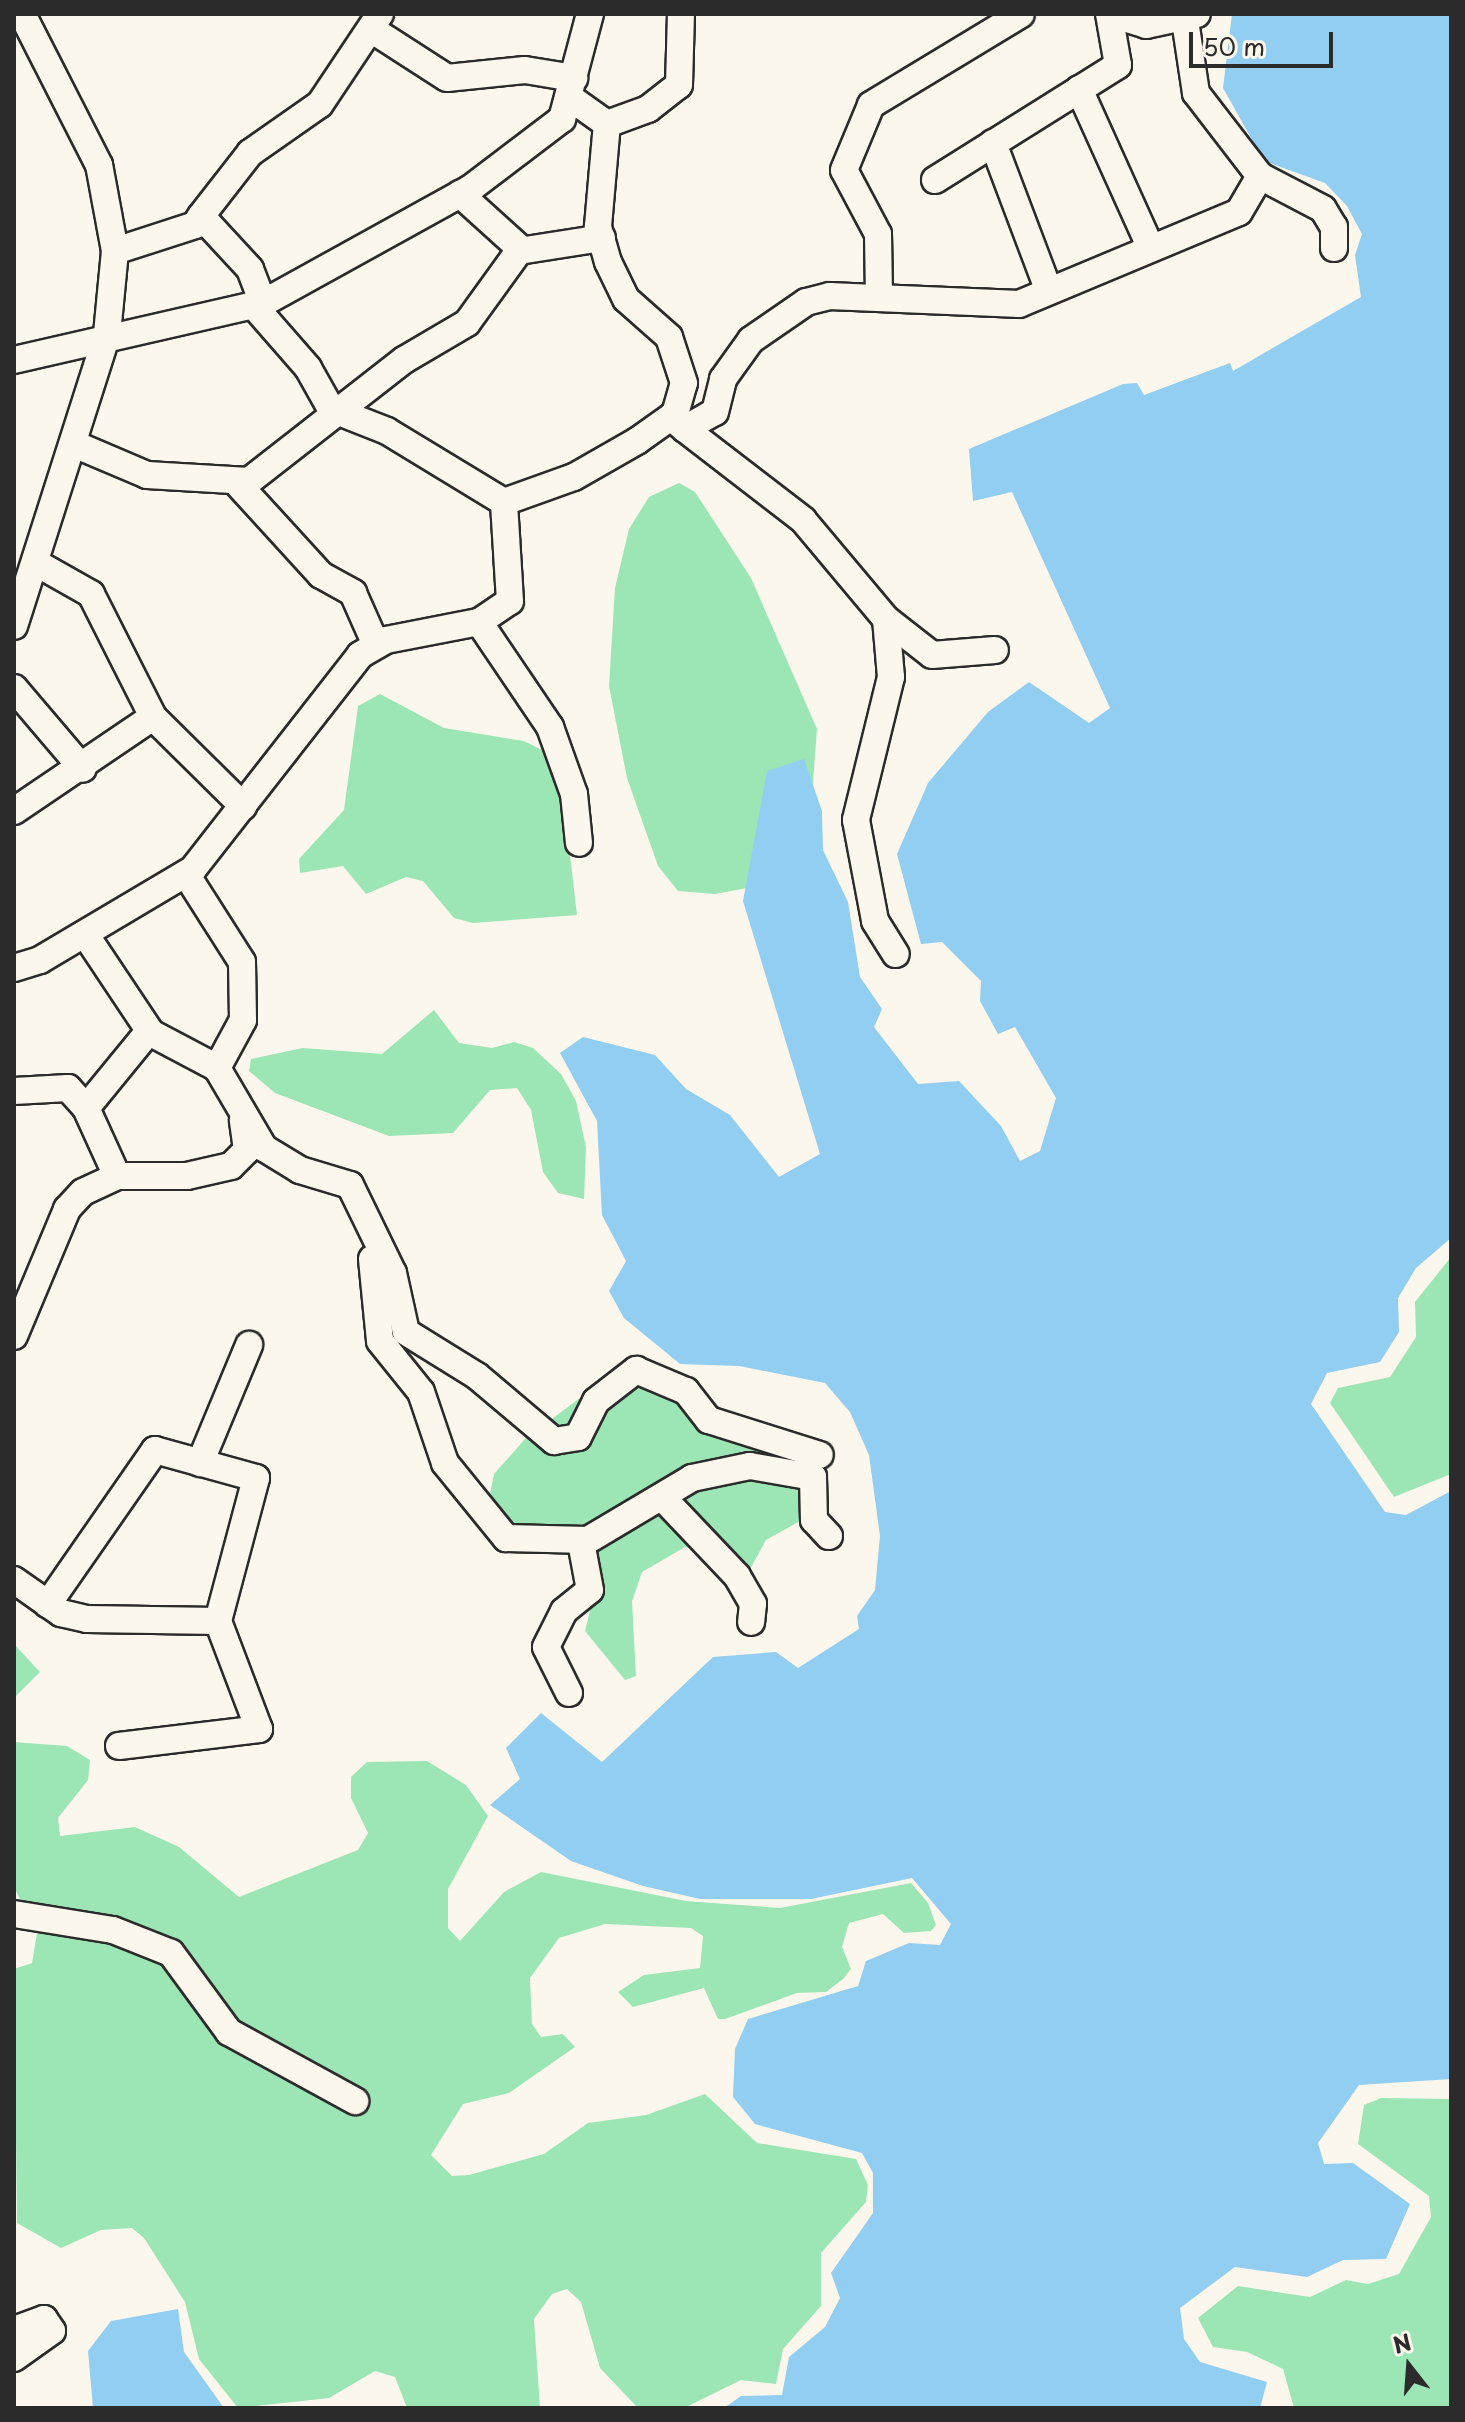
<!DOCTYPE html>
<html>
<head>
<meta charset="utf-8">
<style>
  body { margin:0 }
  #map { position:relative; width:1465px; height:2422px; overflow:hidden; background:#fbf7ec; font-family:"Playpen Sans",sans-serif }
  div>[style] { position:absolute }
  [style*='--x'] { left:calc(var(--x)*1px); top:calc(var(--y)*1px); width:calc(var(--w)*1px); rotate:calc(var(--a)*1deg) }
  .green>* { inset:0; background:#9ce6b5 }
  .water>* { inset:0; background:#91cef1 }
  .roads { filter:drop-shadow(2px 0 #2b2b2b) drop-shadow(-2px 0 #2b2b2b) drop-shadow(0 2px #2b2b2b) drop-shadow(0 -2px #2b2b2b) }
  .minor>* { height:26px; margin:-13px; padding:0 13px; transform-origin:13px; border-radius:13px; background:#fbf7ec }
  span { translate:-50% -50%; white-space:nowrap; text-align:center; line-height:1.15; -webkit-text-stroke:8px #fbf7ec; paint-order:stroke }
  .frame { position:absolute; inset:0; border:16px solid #2b2b2b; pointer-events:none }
  .north { position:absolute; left:1369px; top:2326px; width:80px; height:80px; -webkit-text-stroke:6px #fbf7ec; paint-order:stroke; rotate:343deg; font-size:22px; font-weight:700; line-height:32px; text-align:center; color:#2b2b2b }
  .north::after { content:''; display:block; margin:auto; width:28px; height:36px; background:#2b2b2b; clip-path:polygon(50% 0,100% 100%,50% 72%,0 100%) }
  .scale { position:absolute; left:1189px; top:32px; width:144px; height:36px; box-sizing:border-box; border:4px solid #2b2b2b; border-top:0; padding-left:10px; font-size:24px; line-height:28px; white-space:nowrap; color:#2b2b2b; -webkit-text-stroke:6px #fbf7ec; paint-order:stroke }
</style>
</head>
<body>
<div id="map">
  <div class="green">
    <div style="clip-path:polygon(679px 483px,695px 492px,751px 578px,817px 729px,810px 822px,763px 885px,715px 894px,678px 891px,658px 866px,627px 778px,609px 686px,615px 588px,629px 529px,649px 497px)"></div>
    <div style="clip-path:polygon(380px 694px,444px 728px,524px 741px,550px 754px,562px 787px,577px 915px,473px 923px,454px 918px,423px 881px,406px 877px,366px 894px,343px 866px,300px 873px,299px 859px,344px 810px,358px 706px)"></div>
    <div style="clip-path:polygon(434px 1010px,459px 1043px,492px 1048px,514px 1042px,533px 1048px,561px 1074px,576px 1101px,586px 1147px,584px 1199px,558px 1193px,543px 1172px,531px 1110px,517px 1088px,490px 1090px,453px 1133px,389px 1136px,275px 1093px,249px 1071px,251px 1059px,303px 1048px,382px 1054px)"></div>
    <div style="clip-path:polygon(1451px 1257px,1451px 1474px,1394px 1497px,1330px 1403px,1338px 1388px,1390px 1377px,1416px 1337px,1415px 1302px)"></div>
    <div style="clip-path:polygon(604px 1380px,691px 1385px,733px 1417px,825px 1460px,802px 1520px,766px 1540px,750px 1569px,725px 1579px,698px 1549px,685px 1547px,642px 1572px,632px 1601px,636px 1676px,625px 1680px,585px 1631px,600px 1569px,587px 1533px,527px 1530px,504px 1521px,490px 1494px,494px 1474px,525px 1439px)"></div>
    <div style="clip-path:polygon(14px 1644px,40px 1672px,14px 1698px)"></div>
    <div style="clip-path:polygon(14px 1742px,67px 1746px,90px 1760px,88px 1780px,58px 1818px,60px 1836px,135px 1827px,179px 1847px,239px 1897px,358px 1850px,368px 1833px,351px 1798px,351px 1777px,367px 1762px,427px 1761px,466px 1785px,488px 1816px,448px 1889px,448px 1928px,460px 1941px,504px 1892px,541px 1872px,686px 1901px,780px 1908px,911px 1883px,928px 1903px,936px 1925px,931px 1931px,904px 1933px,883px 1914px,849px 1923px,842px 1947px,851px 1969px,843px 1979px,826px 1992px,797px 1993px,725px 2019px,718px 2019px,704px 1988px,633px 2007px,618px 1992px,644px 1975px,700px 1968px,703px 1936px,691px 1928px,605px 1924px,559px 1938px,530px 1978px,532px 2024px,541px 2037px,563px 2034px,575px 2047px,509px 2093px,463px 2104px,431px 2155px,452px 2176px,469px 2175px,544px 2154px,588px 2123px,646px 2115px,705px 2094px,757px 2143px,856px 2159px,868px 2185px,866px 2202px,821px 2253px,821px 2306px,783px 2349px,776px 2384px,741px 2380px,684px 2408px,637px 2407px,600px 2368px,581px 2302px,567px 2289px,552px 2294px,534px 2319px,540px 2408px,407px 2408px,395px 2377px,375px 2371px,329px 2398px,238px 2408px,199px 2359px,185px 2302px,144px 2238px,132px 2228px,101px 2230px,61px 2248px,17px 2223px,14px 1969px,32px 1963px,37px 1933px,14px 1887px)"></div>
    <div style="clip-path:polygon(1381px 2098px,1451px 2099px,1451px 2408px,1294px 2408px,1283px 2369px,1247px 2352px,1213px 2347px,1198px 2318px,1238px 2286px,1310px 2297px,1346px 2280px,1368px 2284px,1399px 2274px,1431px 2217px,1429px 2196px,1358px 2144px,1364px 2105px)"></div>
  </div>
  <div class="water">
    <div style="clip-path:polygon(1232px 14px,1451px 14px,1451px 1238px,1416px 1268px,1398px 1298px,1399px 1332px,1380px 1362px,1327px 1373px,1311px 1404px,1385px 1512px,1406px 1515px,1451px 1491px,1451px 2079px,1359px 2085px,1318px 2143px,1324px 2164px,1353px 2163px,1410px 2204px,1386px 2259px,1343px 2260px,1307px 2277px,1235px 2267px,1180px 2308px,1184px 2339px,1200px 2362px,1267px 2382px,1260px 2408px,724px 2408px,741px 2396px,782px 2395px,789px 2357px,825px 2327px,840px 2298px,831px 2273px,873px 2213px,873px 2173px,862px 2153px,755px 2124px,733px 2097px,735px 2049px,748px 2019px,858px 1986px,866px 1961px,909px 1943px,940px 1945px,951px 1924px,912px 1878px,811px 1899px,700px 1899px,643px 1886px,571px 1861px,490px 1805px,520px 1779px,506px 1748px,541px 1713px,602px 1762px,713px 1657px,776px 1652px,798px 1668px,859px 1629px,857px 1616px,875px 1590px,880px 1536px,869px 1455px,850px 1412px,825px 1383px,739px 1366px,680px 1364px,624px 1318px,609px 1291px,626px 1261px,602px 1215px,597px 1121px,560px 1053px,583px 1037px,655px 1055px,686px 1089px,730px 1115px,779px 1177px,820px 1154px,743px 901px,767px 771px,804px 759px,822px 811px,823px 850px,848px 902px,860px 977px,882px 1009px,874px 1027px,918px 1084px,959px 1081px,1001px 1126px,1020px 1161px,1040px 1151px,1056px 1098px,1015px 1027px,998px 1034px,980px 1001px,981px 981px,942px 942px,921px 944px,897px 854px,928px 783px,988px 712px,1029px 682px,1089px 723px,1110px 708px,1012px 492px,973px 501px,969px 449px,1123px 384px,1137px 383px,1144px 395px,1230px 363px,1233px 371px,1361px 297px,1355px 255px,1362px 234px,1347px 206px,1325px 183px,1264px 161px,1223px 88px)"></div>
    <div style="clip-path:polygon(178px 2309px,184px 2352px,224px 2408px,93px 2408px,88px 2351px,111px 2321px)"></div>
  </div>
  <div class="roads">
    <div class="minor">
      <div style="--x:1111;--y:14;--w:37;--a:17"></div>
      <div style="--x:1146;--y:25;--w:52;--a:-12.2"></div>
      <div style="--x:371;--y:29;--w:90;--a:32.8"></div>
      <div style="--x:447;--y:78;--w:78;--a:-5.9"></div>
      <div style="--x:525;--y:70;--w:50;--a:9.3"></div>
      <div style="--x:1079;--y:89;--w:172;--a:65.7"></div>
      <div style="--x:607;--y:124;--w:44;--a:-20.1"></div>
      <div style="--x:648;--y:109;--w:39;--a:-38"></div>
      <div style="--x:679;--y:85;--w:71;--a:-88.4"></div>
      <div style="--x:993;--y:143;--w:158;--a:69.3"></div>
      <div style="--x:1260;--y:176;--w:71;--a:27.6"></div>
      <div style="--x:1323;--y:209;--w:21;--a:59"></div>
      <div style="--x:1334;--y:227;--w:21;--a:90"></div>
      <div style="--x:935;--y:180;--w:216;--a:-32.1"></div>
      <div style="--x:1118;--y:65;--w:52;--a:-100"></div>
      <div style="--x:460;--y:194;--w:84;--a:42.1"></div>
      <div style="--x:115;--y:251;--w:84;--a:-18"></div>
      <div style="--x:195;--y:225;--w:11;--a:-56"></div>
      <div style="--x:879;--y:297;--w:63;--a:-90.9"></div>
      <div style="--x:878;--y:234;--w:72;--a:-118"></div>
      <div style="--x:844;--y:170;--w:70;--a:-67.4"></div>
      <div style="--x:871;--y:105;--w:175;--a:-31.2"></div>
      <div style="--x:263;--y:303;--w:36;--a:-111"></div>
      <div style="--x:250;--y:269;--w:72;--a:-132.8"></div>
      <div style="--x:201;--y:216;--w:80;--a:-52.1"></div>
      <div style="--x:250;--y:153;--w:85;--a:-35"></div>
      <div style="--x:320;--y:104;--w:108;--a:-56.3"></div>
      <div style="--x:254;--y:306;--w:82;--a:48.9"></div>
      <div style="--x:308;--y:368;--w:47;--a:60.7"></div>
      <div style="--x:331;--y:409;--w:60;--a:21.4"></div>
      <div style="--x:387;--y:431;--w:137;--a:31.3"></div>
      <div style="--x:14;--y:360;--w:255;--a:-12.9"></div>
      <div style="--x:263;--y:303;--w:238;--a:-28.9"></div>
      <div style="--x:471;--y:188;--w:114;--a:-37.2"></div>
      <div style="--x:562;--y:119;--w:109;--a:-75.1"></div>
      <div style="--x:671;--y:417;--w:18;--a:41"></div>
      <div style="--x:685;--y:429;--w:34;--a:-30"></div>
      <div style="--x:715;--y:412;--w:34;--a:-76"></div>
      <div style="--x:723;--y:379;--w:48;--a:-54.3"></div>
      <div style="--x:751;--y:340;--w:67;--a:-34.6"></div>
      <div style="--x:806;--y:302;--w:25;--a:-14"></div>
      <div style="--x:830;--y:296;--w:189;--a:2.4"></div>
      <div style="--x:1019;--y:304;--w:238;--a:-22.7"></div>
      <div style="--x:1239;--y:212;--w:42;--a:-59.7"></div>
      <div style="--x:1260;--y:176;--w:105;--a:-127.6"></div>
      <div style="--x:1196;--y:93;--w:74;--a:-98.6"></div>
      <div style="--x:685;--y:429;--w:149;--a:37.6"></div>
      <div style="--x:803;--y:520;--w:129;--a:50"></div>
      <div style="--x:886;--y:619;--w:58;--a:85.1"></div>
      <div style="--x:891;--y:677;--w:147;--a:103.8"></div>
      <div style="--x:856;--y:820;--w:103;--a:79.3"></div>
      <div style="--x:875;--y:921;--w:39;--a:58"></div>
      <div style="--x:74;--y:444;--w:79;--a:23"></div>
      <div style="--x:147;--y:475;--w:102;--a:3.4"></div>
      <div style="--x:249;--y:481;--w:197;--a:-38"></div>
      <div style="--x:404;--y:360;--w:73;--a:-30.4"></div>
      <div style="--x:467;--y:323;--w:89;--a:-54.2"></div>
      <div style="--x:519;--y:251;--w:84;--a:-8.9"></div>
      <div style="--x:236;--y:482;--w:126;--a:47.6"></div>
      <div style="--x:321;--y:575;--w:37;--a:29"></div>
      <div style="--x:353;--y:593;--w:57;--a:66.1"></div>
      <div style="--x:504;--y:502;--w:74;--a:-19.7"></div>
      <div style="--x:574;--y:477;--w:73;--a:-29.7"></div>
      <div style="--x:637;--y:441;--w:47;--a:-35.4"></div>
      <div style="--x:675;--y:414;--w:32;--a:-74"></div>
      <div style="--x:684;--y:383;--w:48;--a:-108.1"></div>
      <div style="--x:669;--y:337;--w:57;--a:-138.5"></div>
      <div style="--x:626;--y:299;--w:41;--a:-115.9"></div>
      <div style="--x:608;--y:262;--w:37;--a:-106"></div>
      <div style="--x:598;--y:226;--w:102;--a:-85"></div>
      <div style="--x:607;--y:124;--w:47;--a:-144.6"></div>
      <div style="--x:38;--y:564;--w:61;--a:29.5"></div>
      <div style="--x:91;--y:594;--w:138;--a:63.2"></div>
      <div style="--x:153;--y:717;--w:127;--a:44.7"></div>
      <div style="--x:886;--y:619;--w:58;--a:38"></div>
      <div style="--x:932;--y:655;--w:63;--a:-4.5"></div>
      <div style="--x:479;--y:622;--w:127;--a:55.9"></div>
      <div style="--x:550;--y:727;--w:71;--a:70.3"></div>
      <div style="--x:574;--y:794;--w:49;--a:84.2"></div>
      <div style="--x:14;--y:626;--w:306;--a:-72.3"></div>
      <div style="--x:107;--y:334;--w:83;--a:-84.5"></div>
      <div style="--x:115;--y:251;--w:87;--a:-100.5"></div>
      <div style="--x:99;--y:165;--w:169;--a:-117"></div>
      <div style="--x:14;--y:688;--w:106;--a:49.6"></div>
      <div style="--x:14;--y:811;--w:168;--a:-34.1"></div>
      <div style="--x:186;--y:874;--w:104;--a:57.5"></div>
      <div style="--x:242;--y:962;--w:58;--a:89"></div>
      <div style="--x:243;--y:1020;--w:55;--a:118.4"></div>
      <div style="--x:85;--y:934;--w:119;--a:56.3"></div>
      <div style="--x:151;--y:1033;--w:75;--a:27.9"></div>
      <div style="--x:217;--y:1068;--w:93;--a:59.6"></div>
      <div style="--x:264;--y:1148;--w:42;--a:31.4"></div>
      <div style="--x:300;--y:1170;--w:52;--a:16.7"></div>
      <div style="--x:350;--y:1185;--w:98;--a:64"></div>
      <div style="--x:393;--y:1273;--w:60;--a:77.6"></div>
      <div style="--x:406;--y:1332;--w:84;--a:31.8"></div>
      <div style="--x:477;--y:1376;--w:101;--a:40.2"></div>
      <div style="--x:554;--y:1441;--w:24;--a:-9"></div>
      <div style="--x:578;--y:1437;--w:40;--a:-63.4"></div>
      <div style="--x:596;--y:1401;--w:51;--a:-37.8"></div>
      <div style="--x:636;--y:1370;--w:54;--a:22.8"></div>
      <div style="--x:686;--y:1391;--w:37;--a:52"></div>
      <div style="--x:709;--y:1420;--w:116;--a:17.5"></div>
      <div style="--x:14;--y:968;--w:27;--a:-17"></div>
      <div style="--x:40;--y:960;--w:178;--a:-30.7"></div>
      <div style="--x:193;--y:869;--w:271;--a:-52"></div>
      <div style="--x:360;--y:655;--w:30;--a:-30"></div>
      <div style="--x:386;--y:640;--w:95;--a:-11"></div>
      <div style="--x:479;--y:622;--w:37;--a:-34"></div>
      <div style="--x:510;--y:601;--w:99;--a:-93.5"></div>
      <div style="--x:14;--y:1091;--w:54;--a:-3.2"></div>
      <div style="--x:68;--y:1088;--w:27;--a:48"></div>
      <div style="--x:117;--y:1176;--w:75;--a:-114.5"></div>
      <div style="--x:86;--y:1108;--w:99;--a:-50.7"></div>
      <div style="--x:372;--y:1259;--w:82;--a:84.4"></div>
      <div style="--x:380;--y:1341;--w:65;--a:51.2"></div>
      <div style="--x:421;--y:1392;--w:75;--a:71.3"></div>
      <div style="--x:445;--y:1463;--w:97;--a:50.9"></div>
      <div style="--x:506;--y:1538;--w:82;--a:1.4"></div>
      <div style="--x:588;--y:1540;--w:121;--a:-30.8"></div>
      <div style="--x:692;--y:1478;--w:59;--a:-11.7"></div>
      <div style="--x:750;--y:1466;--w:64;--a:9.9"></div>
      <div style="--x:813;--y:1477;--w:43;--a:88.7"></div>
      <div style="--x:814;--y:1520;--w:22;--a:47"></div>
      <div style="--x:14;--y:1336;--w:138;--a:-67.3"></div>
      <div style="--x:67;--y:1209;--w:23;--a:-47"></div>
      <div style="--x:83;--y:1192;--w:38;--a:-25"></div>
      <div style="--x:117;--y:1176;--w:70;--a:0"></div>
      <div style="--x:187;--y:1176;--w:45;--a:-12.8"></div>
      <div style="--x:231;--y:1166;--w:23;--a:-45"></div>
      <div style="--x:247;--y:1150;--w:30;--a:-98"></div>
      <div style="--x:200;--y:1463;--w:128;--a:-67.4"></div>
      <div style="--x:662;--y:1497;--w:109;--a:46.5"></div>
      <div style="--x:737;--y:1576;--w:32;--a:60"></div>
      <div style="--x:753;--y:1604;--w:18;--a:96"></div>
      <div style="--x:14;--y:1580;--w:42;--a:35.2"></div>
      <div style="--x:48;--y:1604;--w:16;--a:35"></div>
      <div style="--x:61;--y:1613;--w:27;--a:13"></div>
      <div style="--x:87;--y:1619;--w:131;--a:0.9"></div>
      <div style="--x:218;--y:1621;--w:148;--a:-75.1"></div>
      <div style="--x:256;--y:1478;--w:105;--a:-164.5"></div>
      <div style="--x:155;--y:1450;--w:188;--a:124.8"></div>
      <div style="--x:569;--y:1693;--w:51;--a:-116.6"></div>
      <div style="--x:546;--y:1647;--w:40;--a:-63.4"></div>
      <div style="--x:564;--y:1611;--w:33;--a:-39"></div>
      <div style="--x:590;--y:1590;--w:49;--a:-100.6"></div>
      <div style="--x:119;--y:1746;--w:141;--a:-6.9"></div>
      <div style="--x:259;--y:1729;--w:116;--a:-110.8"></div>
      <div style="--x:14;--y:1914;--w:100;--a:9.2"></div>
      <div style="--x:113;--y:1930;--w:62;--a:21.6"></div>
      <div style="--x:171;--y:1953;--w:98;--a:53.7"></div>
      <div style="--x:229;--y:2032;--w:144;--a:28.7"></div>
      <div style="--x:14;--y:2330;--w:32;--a:-20"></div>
      <div style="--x:44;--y:2319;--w:14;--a:56"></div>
      <div style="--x:52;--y:2331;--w:47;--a:144.6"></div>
    </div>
  </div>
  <div class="frame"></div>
  <div class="north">N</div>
  <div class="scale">50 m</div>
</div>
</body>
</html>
